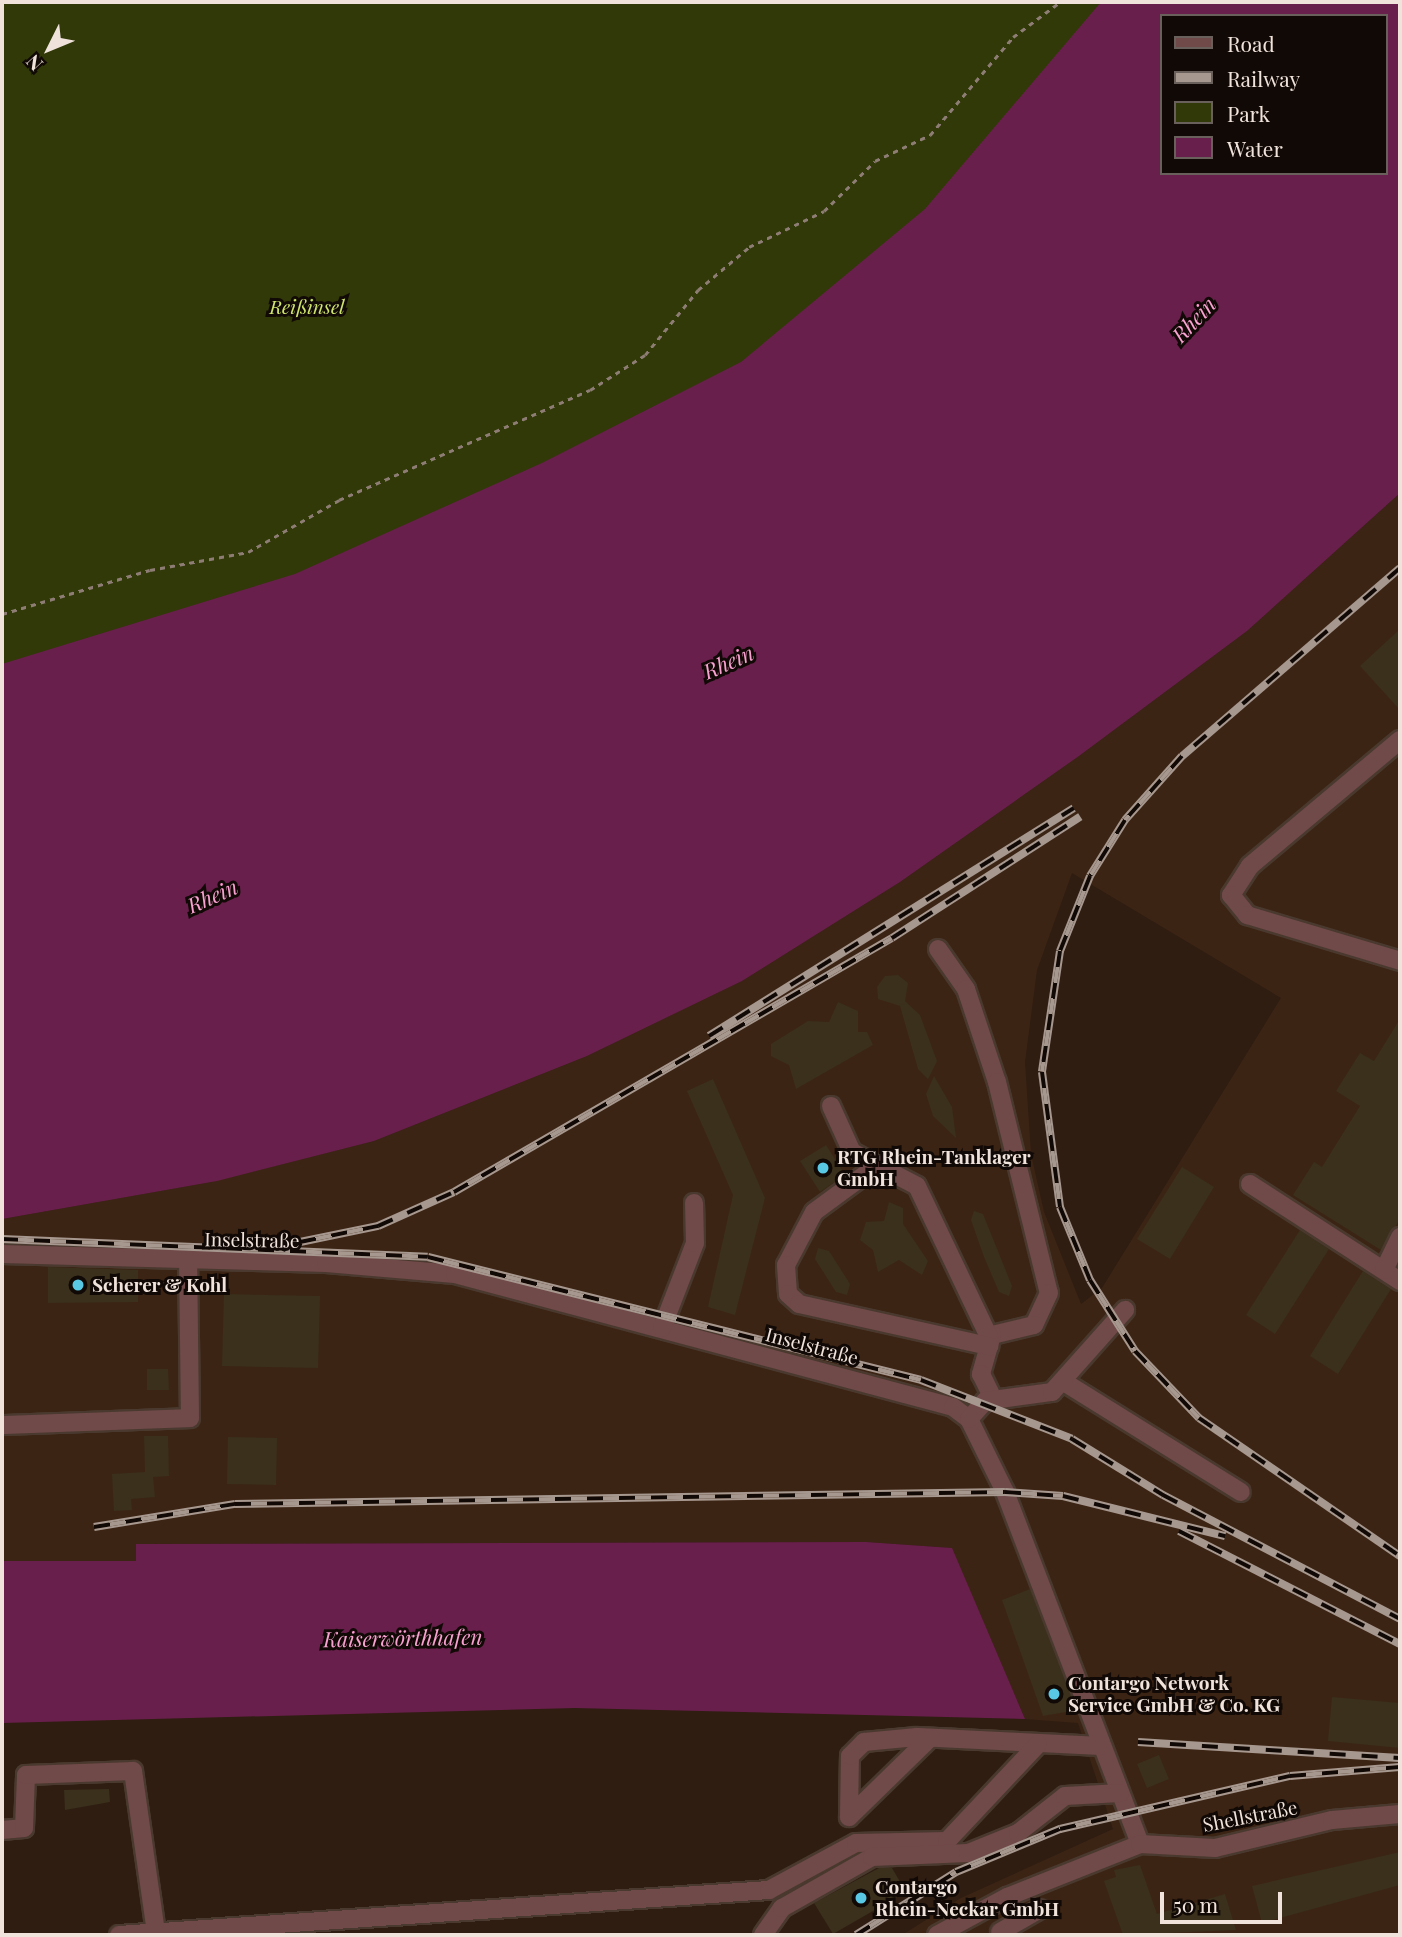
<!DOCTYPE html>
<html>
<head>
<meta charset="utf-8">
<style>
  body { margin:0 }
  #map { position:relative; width:1402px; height:1937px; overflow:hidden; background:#2f1d12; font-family:"Playfair Display",serif }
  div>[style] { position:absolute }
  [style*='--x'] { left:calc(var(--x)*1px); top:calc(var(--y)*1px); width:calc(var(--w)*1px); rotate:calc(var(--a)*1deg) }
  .built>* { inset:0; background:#3c2414 }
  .green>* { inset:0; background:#313909 }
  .water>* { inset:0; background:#691f4c }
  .building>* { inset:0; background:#3a301c }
  .path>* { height:2.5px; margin-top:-1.25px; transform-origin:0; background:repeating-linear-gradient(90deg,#8d7d74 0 5px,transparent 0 10px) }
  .roads { filter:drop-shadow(2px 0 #4a392e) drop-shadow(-2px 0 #4a392e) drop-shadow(0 2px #4a392e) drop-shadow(0 -2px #4a392e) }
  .minor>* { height:18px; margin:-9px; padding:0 9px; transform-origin:9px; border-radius:9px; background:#704949 }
  .rail>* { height:8px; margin-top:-4px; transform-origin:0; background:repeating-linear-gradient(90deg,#110905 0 16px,#a7988f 0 32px); box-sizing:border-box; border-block:2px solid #a7988f }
  .dots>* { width:19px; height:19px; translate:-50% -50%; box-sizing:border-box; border:4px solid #110905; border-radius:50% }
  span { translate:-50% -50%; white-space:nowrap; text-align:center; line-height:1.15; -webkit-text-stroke:6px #110905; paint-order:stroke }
  .park-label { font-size:19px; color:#cfe56d; font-style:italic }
  .poi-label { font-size:19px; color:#f0e3db; font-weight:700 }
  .left { translate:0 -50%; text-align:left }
  .street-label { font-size:19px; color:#f0e3db }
  .water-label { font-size:21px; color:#f9a2d1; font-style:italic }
  .frame { position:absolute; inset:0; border:4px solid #f0e3db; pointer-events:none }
  .legend { position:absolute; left:1160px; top:14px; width:228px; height:161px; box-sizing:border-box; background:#110905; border:2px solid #6a605b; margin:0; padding:9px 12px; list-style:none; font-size:21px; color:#f0e3db }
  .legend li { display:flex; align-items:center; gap:14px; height:35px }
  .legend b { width:35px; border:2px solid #6a605b }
  .north { position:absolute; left:14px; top:14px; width:70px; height:70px; -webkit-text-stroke:5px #110905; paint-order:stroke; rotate:227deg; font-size:19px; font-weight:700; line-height:28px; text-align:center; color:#f0e3db }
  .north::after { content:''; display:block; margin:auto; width:24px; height:32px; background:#f0e3db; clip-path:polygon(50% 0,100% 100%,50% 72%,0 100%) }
  .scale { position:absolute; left:1160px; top:1892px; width:122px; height:32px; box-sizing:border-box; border:4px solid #f0e3db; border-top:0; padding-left:9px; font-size:21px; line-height:24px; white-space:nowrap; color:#f0e3db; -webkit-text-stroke:5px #110905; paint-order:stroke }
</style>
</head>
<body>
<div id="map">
  <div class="built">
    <div style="clip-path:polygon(evenodd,1400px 493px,1400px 1935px,902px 1935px,961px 1898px,1113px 1829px,1078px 1723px,1025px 1719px,951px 1548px,866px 1542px,137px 1544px,137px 1561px,2px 1561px,2px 1219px,211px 1182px,374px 1141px,587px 1056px,742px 981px,900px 882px,1079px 756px,1247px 631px,1400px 493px,1072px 873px,1281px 998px,1102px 1288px,1081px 1304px,1044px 1212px,1031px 1154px,1025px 1062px,1037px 970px,1072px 873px)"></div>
  </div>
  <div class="green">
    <div style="clip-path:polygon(2px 2px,1200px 2px,1162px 16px,845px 352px,2px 737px)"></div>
  </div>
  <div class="water">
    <div style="clip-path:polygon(evenodd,1101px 2px,1400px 2px,1400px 493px,1247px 631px,1079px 756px,900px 882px,742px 981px,587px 1056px,374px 1141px,217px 1181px,2px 1219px,2px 664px,295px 574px,542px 463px,741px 362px,925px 209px,1101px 2px,1162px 16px,1386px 16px,1386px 173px,1162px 173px,1162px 16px)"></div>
    <div style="clip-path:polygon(866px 1542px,952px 1548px,1025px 1719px,575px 1708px,2px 1723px,2px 1561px,136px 1561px,136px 1544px)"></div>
  </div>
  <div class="building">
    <div style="clip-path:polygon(1400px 629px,1400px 710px,1360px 666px)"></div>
    <div style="clip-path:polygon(898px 975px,908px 983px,905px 1001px,920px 1015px,937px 1061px,928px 1079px,918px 1069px,900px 1006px,878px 999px,877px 987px,885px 976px)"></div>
    <div style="clip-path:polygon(838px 1002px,858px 1011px,858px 1032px,867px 1032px,873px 1045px,796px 1089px,789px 1065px,771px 1056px,771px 1044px,808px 1021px,829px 1022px)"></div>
    <div style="clip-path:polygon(1400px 1019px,1400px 1219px,1381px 1250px,1293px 1195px,1314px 1162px,1322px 1167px,1360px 1106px,1336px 1091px,1360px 1053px,1374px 1061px)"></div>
    <div style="clip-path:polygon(934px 1076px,952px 1107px,956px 1138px,933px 1116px,926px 1094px)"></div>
    <div style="clip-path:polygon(713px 1079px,765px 1198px,735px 1315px,708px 1307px,733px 1195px,687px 1091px)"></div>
    <div style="clip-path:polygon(826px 1145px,845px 1175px,820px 1192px,800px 1161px)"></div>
    <div style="clip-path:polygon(1182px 1167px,1214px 1187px,1170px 1259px,1137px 1239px)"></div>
    <div style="clip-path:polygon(889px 1202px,903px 1208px,903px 1224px,928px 1261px,922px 1275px,899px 1260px,878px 1272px,873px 1250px,860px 1240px,866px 1222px,884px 1221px)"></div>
    <div style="clip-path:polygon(974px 1211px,983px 1214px,1012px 1286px,1009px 1296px,999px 1292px,984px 1257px,971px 1220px)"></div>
    <div style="clip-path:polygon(1300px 1230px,1329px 1249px,1275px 1334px,1246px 1315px)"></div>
    <div style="clip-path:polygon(818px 1248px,829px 1251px,850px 1284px,847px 1295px,836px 1292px,815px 1259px)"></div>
    <div style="clip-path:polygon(48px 1267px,138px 1270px,138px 1302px,48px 1303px)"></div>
    <div style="clip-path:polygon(1363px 1271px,1391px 1289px,1338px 1374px,1310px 1356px)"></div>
    <div style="clip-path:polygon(224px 1294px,320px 1296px,318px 1368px,222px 1366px)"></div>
    <div style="clip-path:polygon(147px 1369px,168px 1369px,169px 1390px,147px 1390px)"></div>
    <div style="clip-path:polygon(144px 1436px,168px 1436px,169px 1476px,153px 1477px,155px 1497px,131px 1499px,132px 1510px,114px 1511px,112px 1474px,145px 1472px)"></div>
    <div style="clip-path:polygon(228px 1437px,277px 1438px,276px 1485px,227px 1484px)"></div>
    <div style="clip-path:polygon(1030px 1589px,1076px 1708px,1066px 1712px,1043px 1716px,1002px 1600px)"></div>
    <div style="clip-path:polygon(1332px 1697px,1400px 1703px,1400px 1748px,1328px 1741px)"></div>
    <div style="clip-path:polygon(1159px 1755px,1169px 1779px,1147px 1788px,1137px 1764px)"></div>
    <div style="clip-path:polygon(109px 1789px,110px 1802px,65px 1810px,64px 1790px)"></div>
    <div style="clip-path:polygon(1400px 1852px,1400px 1885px,1262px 1923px,1252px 1886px)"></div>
    <div style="clip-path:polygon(1140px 1865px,1157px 1914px,1225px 1894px,1236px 1930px,1123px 1935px,1104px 1881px,1116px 1877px,1114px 1870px)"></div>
    <div style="clip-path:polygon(879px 1868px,892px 1868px,906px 1892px,833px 1934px,814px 1903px)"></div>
  </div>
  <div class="path">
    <div style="--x:2;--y:614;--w:154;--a:-16.6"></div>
    <div style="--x:150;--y:570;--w:100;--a:-10.4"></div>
    <div style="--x:248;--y:552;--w:105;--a:-29.7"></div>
    <div style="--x:339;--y:500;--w:274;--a:-23.7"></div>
    <div style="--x:590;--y:390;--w:65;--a:-32.5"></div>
    <div style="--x:645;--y:355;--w:84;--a:-50.8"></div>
    <div style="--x:698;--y:290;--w:67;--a:-40.1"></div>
    <div style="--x:749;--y:247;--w:83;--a:-25.6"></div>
    <div style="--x:824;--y:211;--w:71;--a:-44.4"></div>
    <div style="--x:875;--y:161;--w:61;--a:-25.3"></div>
    <div style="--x:930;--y:135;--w:128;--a:-49.7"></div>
    <div style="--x:1013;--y:37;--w:59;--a:-36.7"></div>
  </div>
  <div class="roads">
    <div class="minor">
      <div style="--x:1400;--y:740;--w:196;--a:140"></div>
      <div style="--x:1250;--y:866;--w:35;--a:123"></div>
      <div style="--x:1231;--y:895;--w:26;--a:51"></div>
      <div style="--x:1247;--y:915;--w:160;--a:16.7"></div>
      <div style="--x:938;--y:949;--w:49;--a:55"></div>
      <div style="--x:966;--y:989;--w:98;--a:71.6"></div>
      <div style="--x:997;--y:1082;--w:217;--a:76.2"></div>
      <div style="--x:1049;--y:1293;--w:35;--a:115"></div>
      <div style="--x:1034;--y:1325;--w:43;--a:166.6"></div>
      <div style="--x:992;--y:1335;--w:41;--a:105.8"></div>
      <div style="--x:981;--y:1374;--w:28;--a:64"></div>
      <div style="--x:831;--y:1106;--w:51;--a:65.5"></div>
      <div style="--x:852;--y:1152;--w:73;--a:27.6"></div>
      <div style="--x:917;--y:1186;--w:170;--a:64.5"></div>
      <div style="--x:878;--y:1165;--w:79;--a:143.7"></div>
      <div style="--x:814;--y:1212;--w:60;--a:117.8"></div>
      <div style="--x:786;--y:1265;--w:29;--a:86"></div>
      <div style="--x:788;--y:1294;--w:15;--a:42"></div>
      <div style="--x:799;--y:1304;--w:195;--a:12.5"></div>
      <div style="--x:1250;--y:1184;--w:179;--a:32.9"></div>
      <div style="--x:2;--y:1254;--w:324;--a:1.6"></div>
      <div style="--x:326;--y:1263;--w:129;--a:4.9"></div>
      <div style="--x:455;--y:1274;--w:515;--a:14.95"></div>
      <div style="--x:953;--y:1407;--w:20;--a:37"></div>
      <div style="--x:969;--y:1419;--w:81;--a:63.7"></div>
      <div style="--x:1005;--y:1492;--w:377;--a:69"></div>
      <div style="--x:1384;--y:1270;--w:37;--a:-64"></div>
      <div style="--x:662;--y:1328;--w:91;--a:-68.8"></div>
      <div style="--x:695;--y:1243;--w:40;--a:-91.4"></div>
      <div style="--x:1064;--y:1382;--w:208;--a:31.9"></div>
      <div style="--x:969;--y:1419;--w:24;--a:-48"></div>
      <div style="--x:985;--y:1401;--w:68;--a:-7.7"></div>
      <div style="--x:1052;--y:1392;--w:110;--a:-48.3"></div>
      <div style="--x:2;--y:1425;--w:188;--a:-2.1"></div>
      <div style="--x:190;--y:1418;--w:158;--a:-90.7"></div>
      <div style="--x:849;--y:1817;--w:61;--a:-89.1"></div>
      <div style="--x:850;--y:1756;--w:20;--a:-45"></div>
      <div style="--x:864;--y:1742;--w:53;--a:-5.4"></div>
      <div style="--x:917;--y:1737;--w:185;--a:2.8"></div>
      <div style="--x:849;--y:1817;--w:113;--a:-44.3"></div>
      <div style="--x:2;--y:1830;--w:22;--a:-5"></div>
      <div style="--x:24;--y:1828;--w:53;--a:-87.8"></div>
      <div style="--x:26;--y:1775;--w:107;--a:-2.1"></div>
      <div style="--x:133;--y:1771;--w:163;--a:81.9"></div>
      <div style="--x:1000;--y:1932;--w:46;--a:-29.9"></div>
      <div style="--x:119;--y:1935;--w:652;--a:-3.96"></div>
      <div style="--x:769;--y:1890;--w:99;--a:-28.4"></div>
      <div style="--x:856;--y:1843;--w:91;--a:-1.3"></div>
      <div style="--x:947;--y:1841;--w:133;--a:-46.8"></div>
      <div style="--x:763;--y:1935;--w:33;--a:-55"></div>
      <div style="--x:782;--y:1908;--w:103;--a:-29.5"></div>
      <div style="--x:872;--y:1857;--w:96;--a:-2.4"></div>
      <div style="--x:968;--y:1853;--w:54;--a:-21.8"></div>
      <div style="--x:1018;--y:1833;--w:60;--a:-38.2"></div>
      <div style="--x:1065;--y:1796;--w:55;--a:-3.1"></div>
      <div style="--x:937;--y:1935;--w:80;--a:-28.5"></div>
      <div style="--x:1007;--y:1897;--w:143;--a:-21.7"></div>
      <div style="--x:1140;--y:1844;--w:75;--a:3.1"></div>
      <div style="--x:1215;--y:1848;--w:120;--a:-13.5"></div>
      <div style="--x:1332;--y:1820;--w:68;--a:-5"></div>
    </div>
  </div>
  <div class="rail">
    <div style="--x:1400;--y:568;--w:288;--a:139.2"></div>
    <div style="--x:1182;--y:756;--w:86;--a:131.7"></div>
    <div style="--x:1125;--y:820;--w:66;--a:122"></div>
    <div style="--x:1090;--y:876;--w:81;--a:111.8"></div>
    <div style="--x:1060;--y:951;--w:122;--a:98.5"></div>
    <div style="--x:1042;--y:1072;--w:136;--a:82.4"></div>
    <div style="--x:1060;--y:1207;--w:79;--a:67.7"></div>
    <div style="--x:1090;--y:1280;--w:84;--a:57.6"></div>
    <div style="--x:1135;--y:1351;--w:93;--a:46.3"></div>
    <div style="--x:1199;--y:1418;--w:244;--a:34.5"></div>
    <div style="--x:709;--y:1036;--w:430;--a:-32"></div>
    <div style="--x:2;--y:1239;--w:426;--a:2.4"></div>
    <div style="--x:428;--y:1257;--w:508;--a:14.01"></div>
    <div style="--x:921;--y:1380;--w:162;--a:21.3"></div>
    <div style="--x:1072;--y:1439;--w:107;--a:31.6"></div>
    <div style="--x:1163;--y:1495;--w:267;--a:27.6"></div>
    <div style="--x:300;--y:1242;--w:80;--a:-11.6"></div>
    <div style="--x:378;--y:1226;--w:83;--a:-24.1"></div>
    <div style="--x:454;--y:1192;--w:506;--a:-30.11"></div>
    <div style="--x:892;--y:938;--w:224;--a:-32.8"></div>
    <div style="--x:94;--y:1527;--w:143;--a:-9.3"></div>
    <div style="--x:235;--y:1504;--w:770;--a:-0.89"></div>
    <div style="--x:1005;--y:1492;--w:58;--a:3.9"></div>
    <div style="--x:1063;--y:1496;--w:167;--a:13.9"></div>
    <div style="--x:1179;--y:1531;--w:248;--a:27.1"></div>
    <div style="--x:1138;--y:1742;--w:262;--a:3.5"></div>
    <div style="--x:856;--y:1935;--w:118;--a:-32.2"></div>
    <div style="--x:956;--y:1872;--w:113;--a:-22.5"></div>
    <div style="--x:1060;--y:1829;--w:236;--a:-13"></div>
    <div style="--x:1290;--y:1776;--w:110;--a:-4.7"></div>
  </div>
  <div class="dots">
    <div style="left:823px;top:1168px;background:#59c8e4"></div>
    <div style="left:78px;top:1285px;background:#59c8e4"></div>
    <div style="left:1054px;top:1694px;background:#59c8e4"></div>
    <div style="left:861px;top:1898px;background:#59c8e4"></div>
  </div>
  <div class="park-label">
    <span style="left:307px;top:307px">Reißinsel</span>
  </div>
  <div class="poi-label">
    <span class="left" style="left:837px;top:1168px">RTG Rhein-Tanklager<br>GmbH</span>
    <span class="left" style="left:92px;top:1285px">Scherer &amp; Kohl</span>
    <span class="left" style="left:1068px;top:1694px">Contargo Network<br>Service GmbH &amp; Co. KG</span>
    <span class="left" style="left:875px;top:1898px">Contargo<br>Rhein-Neckar GmbH</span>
  </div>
  <div class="street-label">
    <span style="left:252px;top:1240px;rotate:1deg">Inselstraße</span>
    <span style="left:812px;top:1346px;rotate:15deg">Inselstraße</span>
    <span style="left:1250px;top:1816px;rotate:-11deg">Shellstraße</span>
  </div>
  <div class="water-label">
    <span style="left:1193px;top:319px;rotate:-47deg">Rhein</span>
    <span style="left:728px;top:661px;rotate:-24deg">Rhein</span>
    <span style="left:212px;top:895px;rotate:-24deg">Rhein</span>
    <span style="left:403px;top:1637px;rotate:-1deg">Kaiserwörthhafen</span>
  </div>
  <div class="frame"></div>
  <ul class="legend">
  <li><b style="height:9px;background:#704949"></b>Road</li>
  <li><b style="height:9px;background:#a7988f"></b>Railway</li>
  <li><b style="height:19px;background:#313909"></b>Park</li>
  <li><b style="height:19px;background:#691f4c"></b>Water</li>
  </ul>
  <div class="north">N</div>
  <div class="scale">50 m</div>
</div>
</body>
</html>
